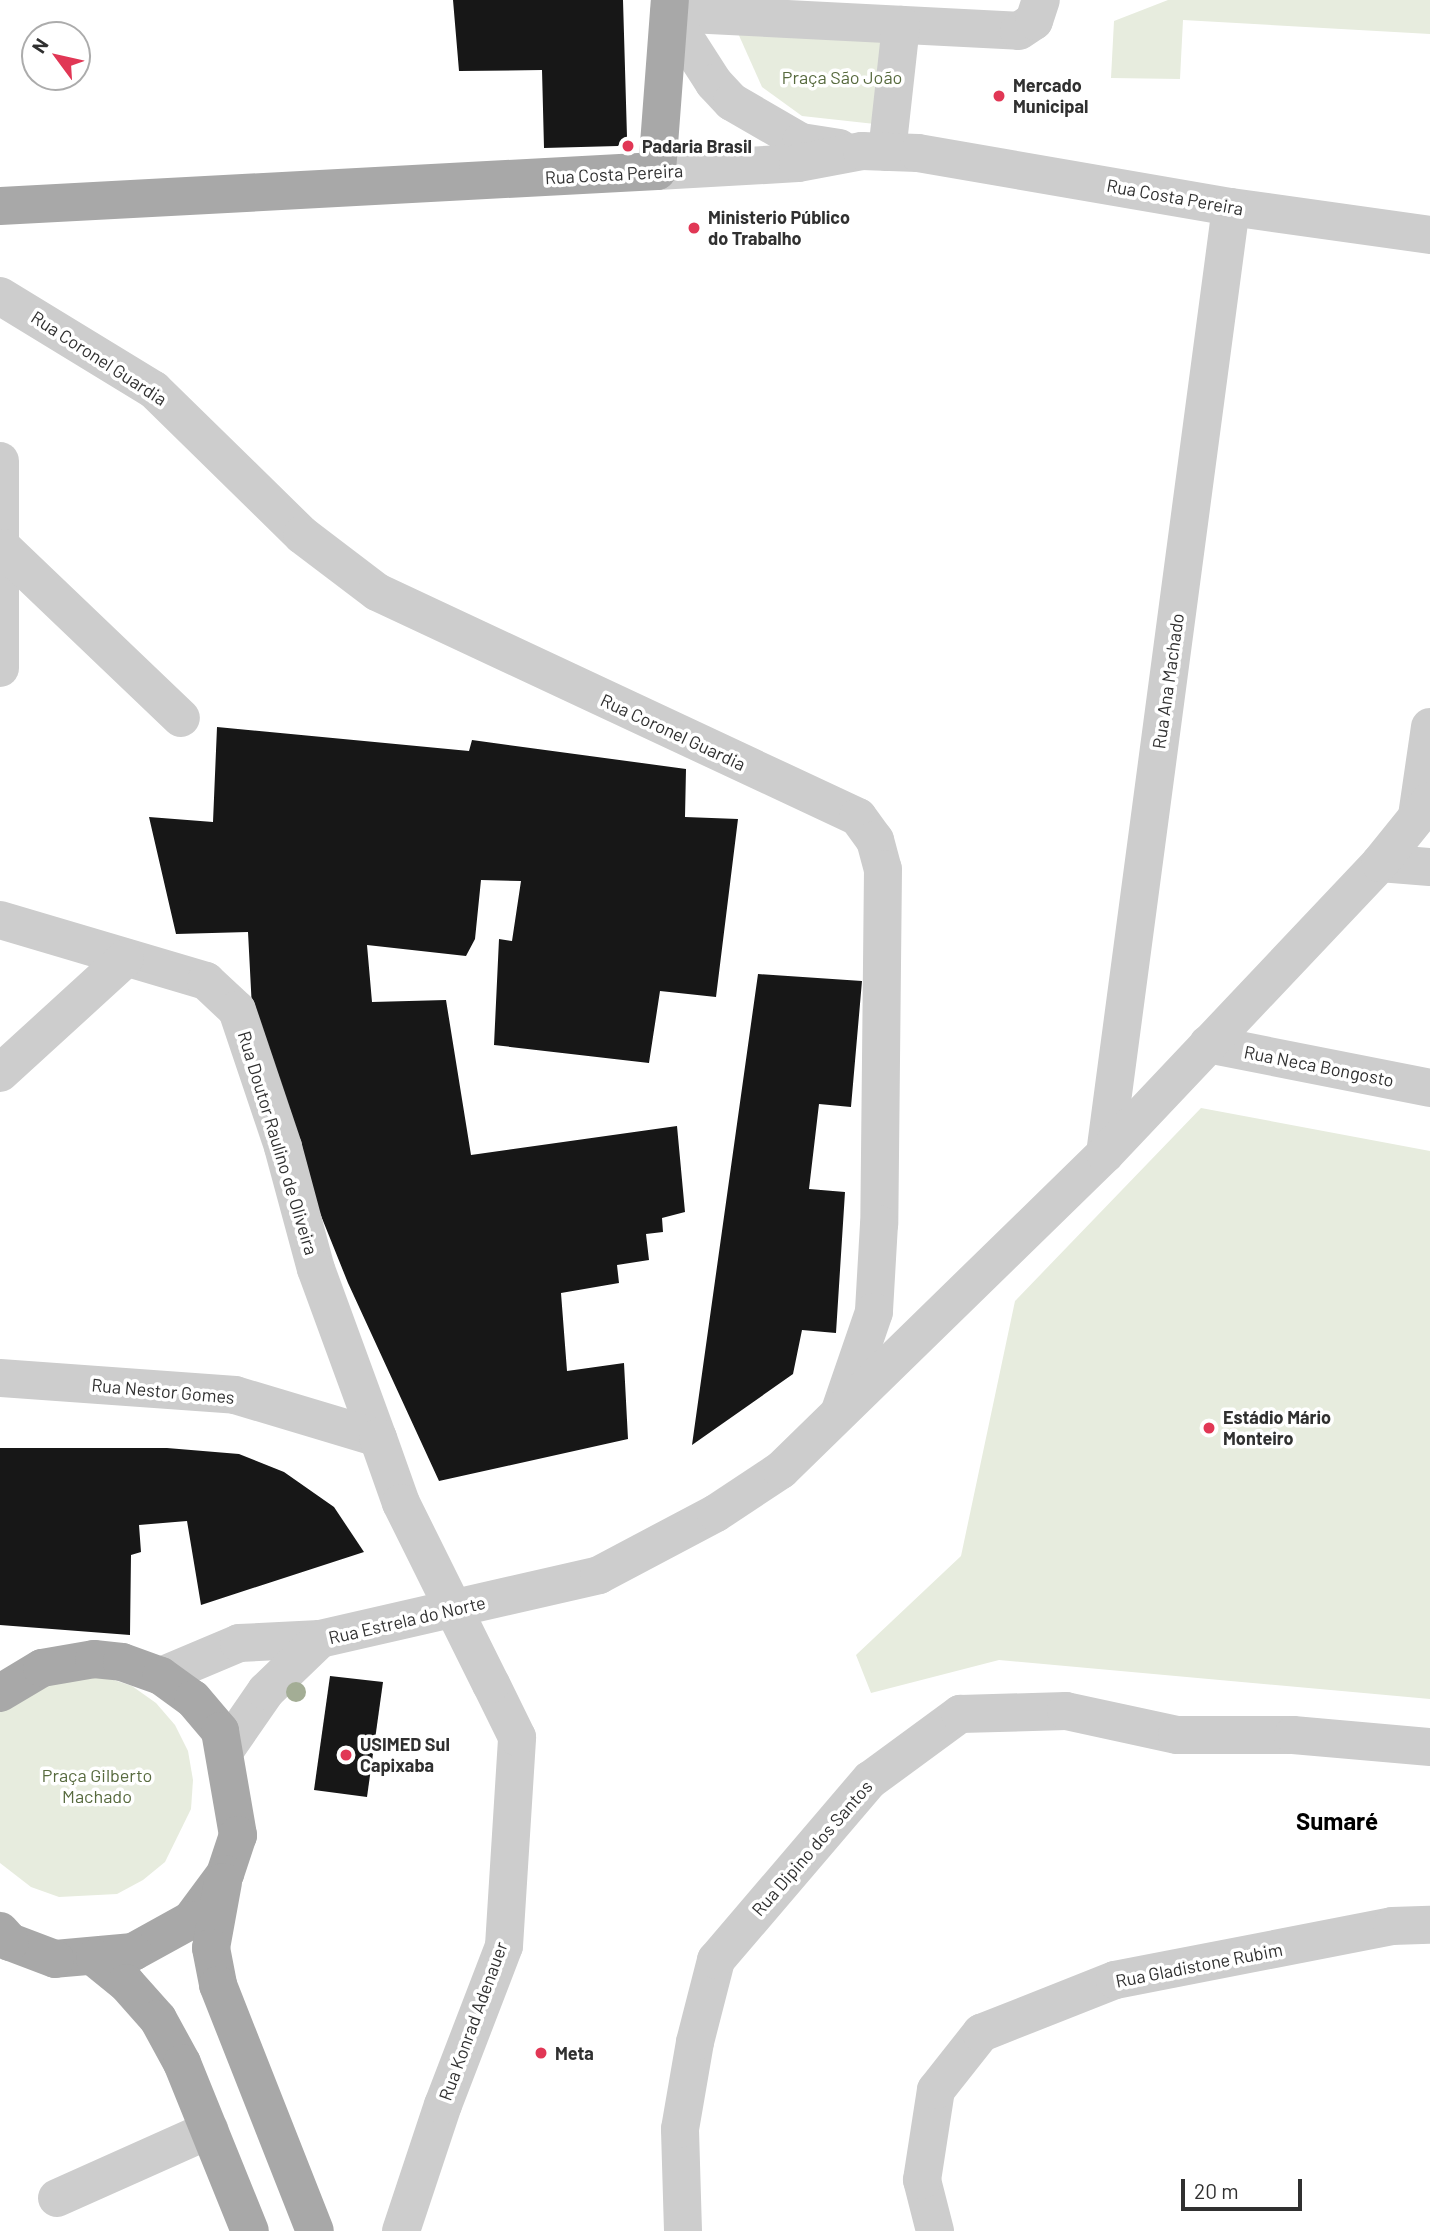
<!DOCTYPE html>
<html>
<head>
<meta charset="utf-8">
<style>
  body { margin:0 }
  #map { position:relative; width:1430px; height:2231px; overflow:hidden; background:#fff; font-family:Barlow,sans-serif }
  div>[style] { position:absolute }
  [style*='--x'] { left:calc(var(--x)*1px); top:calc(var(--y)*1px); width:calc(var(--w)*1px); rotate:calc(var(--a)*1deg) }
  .green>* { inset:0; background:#e7ecde }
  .building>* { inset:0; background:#171717 }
  .minor>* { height:38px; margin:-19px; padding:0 19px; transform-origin:19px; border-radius:19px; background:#cdcdcd }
  .major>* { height:38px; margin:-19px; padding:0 19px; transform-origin:19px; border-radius:19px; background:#a8a8a8 }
  .minor-bridge>* { height:38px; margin:-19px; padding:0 19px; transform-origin:19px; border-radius:19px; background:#cdcdcd }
  .trees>* { width:20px; height:20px; margin:-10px; border-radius:50%; background:#a3ad95 }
  .dots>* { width:19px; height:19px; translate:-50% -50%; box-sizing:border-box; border:4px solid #fff; border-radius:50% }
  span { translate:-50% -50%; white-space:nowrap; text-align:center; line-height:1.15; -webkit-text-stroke:7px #fff; paint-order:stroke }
  .park-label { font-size:18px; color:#576a3e }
  .poi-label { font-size:18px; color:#303030; font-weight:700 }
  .left { translate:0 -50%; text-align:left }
  .street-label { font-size:18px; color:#303030 }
  .district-label { font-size:24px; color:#000; font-weight:700 }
  .north { position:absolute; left:21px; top:21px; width:70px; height:70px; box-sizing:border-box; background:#fff; border:2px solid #acacac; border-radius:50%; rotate:303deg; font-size:19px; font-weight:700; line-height:28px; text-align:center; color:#303030 }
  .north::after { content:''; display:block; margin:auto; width:24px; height:32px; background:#e13755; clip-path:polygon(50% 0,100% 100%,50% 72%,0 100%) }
  .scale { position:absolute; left:1181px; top:2179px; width:121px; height:32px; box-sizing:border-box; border:4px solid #303030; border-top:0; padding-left:9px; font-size:21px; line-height:24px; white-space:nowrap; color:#303030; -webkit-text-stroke:5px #fff; paint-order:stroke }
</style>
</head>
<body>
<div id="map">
  <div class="green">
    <div style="clip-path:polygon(1168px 0,1430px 0,1430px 34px,1183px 20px,1180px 79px,1111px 78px,1114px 21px)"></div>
    <div style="clip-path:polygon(737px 31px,891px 35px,884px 125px,802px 116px,762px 87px)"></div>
    <div style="clip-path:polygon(1201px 1108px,1430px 1151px,1430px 1699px,999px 1660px,871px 1693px,856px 1655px,961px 1556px,1015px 1301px)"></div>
    <div style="clip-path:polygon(105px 1677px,132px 1686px,156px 1703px,175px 1725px,188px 1751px,193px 1780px,191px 1809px,165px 1862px,143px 1880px,117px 1894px,59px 1897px,31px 1887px,0 1863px,0 1711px,47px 1680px)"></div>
  </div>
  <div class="building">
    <div style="clip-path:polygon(453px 0,623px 0,627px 137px,618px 146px,544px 148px,542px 70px,459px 71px)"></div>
    <div style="clip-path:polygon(217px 727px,469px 751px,472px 740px,686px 769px,685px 817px,738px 819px,716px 997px,660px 991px,649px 1063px,494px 1045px,499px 939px,512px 941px,521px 881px,481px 880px,475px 939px,466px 956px,367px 945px,372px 1002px,446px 1000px,471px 1155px,677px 1126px,685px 1212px,662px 1218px,663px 1232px,646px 1234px,649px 1260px,617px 1265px,619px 1283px,561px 1293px,567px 1371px,624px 1363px,628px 1439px,439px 1481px,348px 1283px,291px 1141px,252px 1009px,248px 932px,176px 934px,149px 817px,213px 822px)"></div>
    <div style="clip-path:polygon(758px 974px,862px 981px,851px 1107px,819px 1104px,809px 1189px,845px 1192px,836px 1333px,802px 1330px,793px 1374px,692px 1445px)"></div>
    <div style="clip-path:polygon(0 1448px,167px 1448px,239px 1454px,284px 1472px,334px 1507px,364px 1552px,201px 1605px,187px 1521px,139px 1525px,141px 1552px,131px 1555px,130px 1635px,0 1625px)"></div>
    <div style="clip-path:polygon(330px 1676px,383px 1682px,367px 1797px,314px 1790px)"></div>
  </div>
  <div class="minor">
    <div style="--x:669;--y:13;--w:350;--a:2.9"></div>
    <div style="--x:1019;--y:31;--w:18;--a:-34"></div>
    <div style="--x:1034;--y:21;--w:22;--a:-72"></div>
    <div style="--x:669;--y:13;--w:83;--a:57.3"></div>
    <div style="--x:714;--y:83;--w:26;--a:47"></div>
    <div style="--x:732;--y:102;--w:80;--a:30.1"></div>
    <div style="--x:801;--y:142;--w:39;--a:9"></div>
    <div style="--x:887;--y:152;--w:128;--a:-83.7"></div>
    <div style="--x:657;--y:171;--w:141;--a:-3.2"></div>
    <div style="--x:798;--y:163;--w:65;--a:-10.6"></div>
    <div style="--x:862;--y:151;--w:56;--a:2"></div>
    <div style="--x:918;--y:153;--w:318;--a:9.8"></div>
    <div style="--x:1231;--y:207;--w:201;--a:8"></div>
    <div style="--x:0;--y:296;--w:180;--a:31.4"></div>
    <div style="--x:154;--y:390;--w:207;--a:44.4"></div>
    <div style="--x:302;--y:535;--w:94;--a:37.2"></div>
    <div style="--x:377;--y:592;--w:531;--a:25.07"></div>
    <div style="--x:858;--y:817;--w:29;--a:54"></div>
    <div style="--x:875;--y:840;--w:30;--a:75"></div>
    <div style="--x:883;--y:869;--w:355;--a:90.6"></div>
    <div style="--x:879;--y:1224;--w:88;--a:93.3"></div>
    <div style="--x:874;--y:1312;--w:105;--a:109"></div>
    <div style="--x:0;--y:461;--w:207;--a:90"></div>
    <div style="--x:3;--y:548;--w:246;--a:43.7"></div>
    <div style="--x:1417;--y:816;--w:90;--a:-81.7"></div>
    <div style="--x:1380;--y:863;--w:50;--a:4.6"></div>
    <div style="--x:0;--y:920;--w:215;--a:16.5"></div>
    <div style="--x:206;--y:981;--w:42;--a:43.1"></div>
    <div style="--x:237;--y:1010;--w:145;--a:71.4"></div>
    <div style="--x:283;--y:1147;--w:126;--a:74.9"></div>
    <div style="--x:316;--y:1269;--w:180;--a:69.9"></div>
    <div style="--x:1208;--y:1044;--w:226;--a:11.2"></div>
    <div style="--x:0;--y:1073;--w:169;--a:-42.4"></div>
    <div style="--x:1105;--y:1154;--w:955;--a:-82.42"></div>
    <div style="--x:0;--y:1378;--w:236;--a:4.1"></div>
    <div style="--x:235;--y:1395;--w:149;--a:16.7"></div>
    <div style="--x:378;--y:1438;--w:69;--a:70.5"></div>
    <div style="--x:161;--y:1676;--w:85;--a:-22.9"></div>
    <div style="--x:239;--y:1643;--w:81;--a:-2.8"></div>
    <div style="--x:320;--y:1639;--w:286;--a:-12.9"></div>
    <div style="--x:599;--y:1575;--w:132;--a:-27.9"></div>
    <div style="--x:716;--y:1513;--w:78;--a:-33.5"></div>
    <div style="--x:781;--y:1470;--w:453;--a:-44.3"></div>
    <div style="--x:1105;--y:1154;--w:400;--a:-46.6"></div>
    <div style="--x:1380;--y:863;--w:80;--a:-51.1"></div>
    <div style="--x:226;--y:1749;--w:70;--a:-55.4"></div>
    <div style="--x:266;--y:1691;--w:75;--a:-43.9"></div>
    <div style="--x:57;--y:2198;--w:167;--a:-24.1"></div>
    <div style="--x:401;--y:2231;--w:133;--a:-71.6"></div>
    <div style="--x:443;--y:2105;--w:170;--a:-69"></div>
    <div style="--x:504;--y:1946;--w:209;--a:-86.4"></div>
    <div style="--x:517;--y:1737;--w:59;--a:-116.1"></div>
    <div style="--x:683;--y:2231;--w:102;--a:-91.7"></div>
    <div style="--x:680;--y:2129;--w:88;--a:-80.2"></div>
    <div style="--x:695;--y:2042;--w:85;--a:-75.6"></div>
    <div style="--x:716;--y:1960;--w:237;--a:-49.5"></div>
    <div style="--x:870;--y:1780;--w:112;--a:-36.3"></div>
    <div style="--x:960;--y:1714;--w:106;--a:-1.6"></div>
    <div style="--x:1066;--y:1711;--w:114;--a:12.2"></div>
    <div style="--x:1177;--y:1735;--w:116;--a:0"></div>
    <div style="--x:1293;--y:1735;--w:138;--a:5"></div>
    <div style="--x:935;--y:2231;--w:53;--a:-104.3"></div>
    <div style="--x:922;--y:2180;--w:91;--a:-81.2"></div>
    <div style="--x:936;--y:2090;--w:73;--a:-51.7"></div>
    <div style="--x:981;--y:2033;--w:144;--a:-21.6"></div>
    <div style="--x:1115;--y:1980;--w:282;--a:-11"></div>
    <div style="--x:1392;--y:1926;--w:38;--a:-2"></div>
  </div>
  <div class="major">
    <div style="--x:0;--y:206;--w:658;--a:-3.05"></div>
    <div style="--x:657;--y:171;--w:171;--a:-85.7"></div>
    <div style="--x:0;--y:1693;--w:49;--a:-30.8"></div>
    <div style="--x:42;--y:1668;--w:53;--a:-9.8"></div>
    <div style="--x:94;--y:1659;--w:28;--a:6"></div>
    <div style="--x:122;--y:1662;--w:41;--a:19.7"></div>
    <div style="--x:161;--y:1676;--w:39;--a:36"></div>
    <div style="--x:193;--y:1699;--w:42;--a:49.8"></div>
    <div style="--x:220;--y:1731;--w:106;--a:80.2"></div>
    <div style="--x:238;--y:1835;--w:41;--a:108.4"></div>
    <div style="--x:225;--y:1874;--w:57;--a:126.5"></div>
    <div style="--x:191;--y:1920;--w:66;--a:151.1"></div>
    <div style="--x:133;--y:1952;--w:78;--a:174.9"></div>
    <div style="--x:55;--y:1959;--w:48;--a:-159.3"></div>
    <div style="--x:10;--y:1942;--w:15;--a:-132"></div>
    <div style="--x:223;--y:1882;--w:67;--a:100.3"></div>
    <div style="--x:211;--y:1948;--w:38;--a:79"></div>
    <div style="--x:218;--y:1985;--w:264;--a:68.5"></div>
    <div style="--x:95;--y:1958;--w:40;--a:39"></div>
    <div style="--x:126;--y:1983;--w:48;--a:48.4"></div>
    <div style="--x:158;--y:2019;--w:50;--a:61.4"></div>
    <div style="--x:182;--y:2063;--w:181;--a:68"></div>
  </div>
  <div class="minor-bridge">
    <div style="--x:401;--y:1503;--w:202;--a:63.6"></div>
  </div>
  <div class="trees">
    <div style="left:296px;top:1692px"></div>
  </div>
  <div class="dots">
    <div style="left:999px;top:96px;background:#e13755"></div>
    <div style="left:628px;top:146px;background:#e13755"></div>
    <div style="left:694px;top:228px;background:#e13755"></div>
    <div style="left:1209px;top:1428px;background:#e13755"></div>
    <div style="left:346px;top:1755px;background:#e13755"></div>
    <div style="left:541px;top:2053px;background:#e13755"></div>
  </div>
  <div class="park-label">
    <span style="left:842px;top:77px">Praça São João</span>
    <span style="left:97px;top:1786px">Praça Gilberto<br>Machado</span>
  </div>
  <div class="poi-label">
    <span class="left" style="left:1013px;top:96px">Mercado<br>Municipal</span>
    <span class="left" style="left:642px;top:146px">Padaria Brasil</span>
    <span class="left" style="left:708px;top:228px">Ministerio Público<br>do Trabalho</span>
    <span class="left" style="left:1223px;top:1428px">Estádio Mário<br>Monteiro</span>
    <span class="left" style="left:360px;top:1755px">USIMED Sul<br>Capixaba</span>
    <span class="left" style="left:555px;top:2053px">Meta</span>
  </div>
  <div class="street-label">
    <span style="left:614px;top:174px;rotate:-3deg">Rua Costa Pereira</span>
    <span style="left:1175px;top:197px;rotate:10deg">Rua Costa Pereira</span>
    <span style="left:99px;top:358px;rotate:33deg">Rua Coronel Guardia</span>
    <span style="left:1168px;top:681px;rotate:-82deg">Rua Ana Machado</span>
    <span style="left:673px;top:732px;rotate:25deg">Rua Coronel Guardia</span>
    <span style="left:1319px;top:1066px;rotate:11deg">Rua Neca Bongosto</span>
    <span style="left:278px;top:1143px;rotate:73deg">Rua Doutor Raulino de Oliveira</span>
    <span style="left:163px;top:1391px;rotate:5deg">Rua Nestor Gomes</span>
    <span style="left:407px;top:1620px;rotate:-13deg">Rua Estrela do Norte</span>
    <span style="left:812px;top:1848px;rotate:-49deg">Rua Dipino dos Santos</span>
    <span style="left:1199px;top:1965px;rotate:-11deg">Rua Gladistone Rubim</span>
    <span style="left:473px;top:2021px;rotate:-70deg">Rua Konrad Adenauer</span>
  </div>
  <div class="district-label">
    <span style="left:1337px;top:1821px">Sumaré</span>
  </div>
  <div class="north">N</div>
  <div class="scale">20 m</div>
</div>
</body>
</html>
